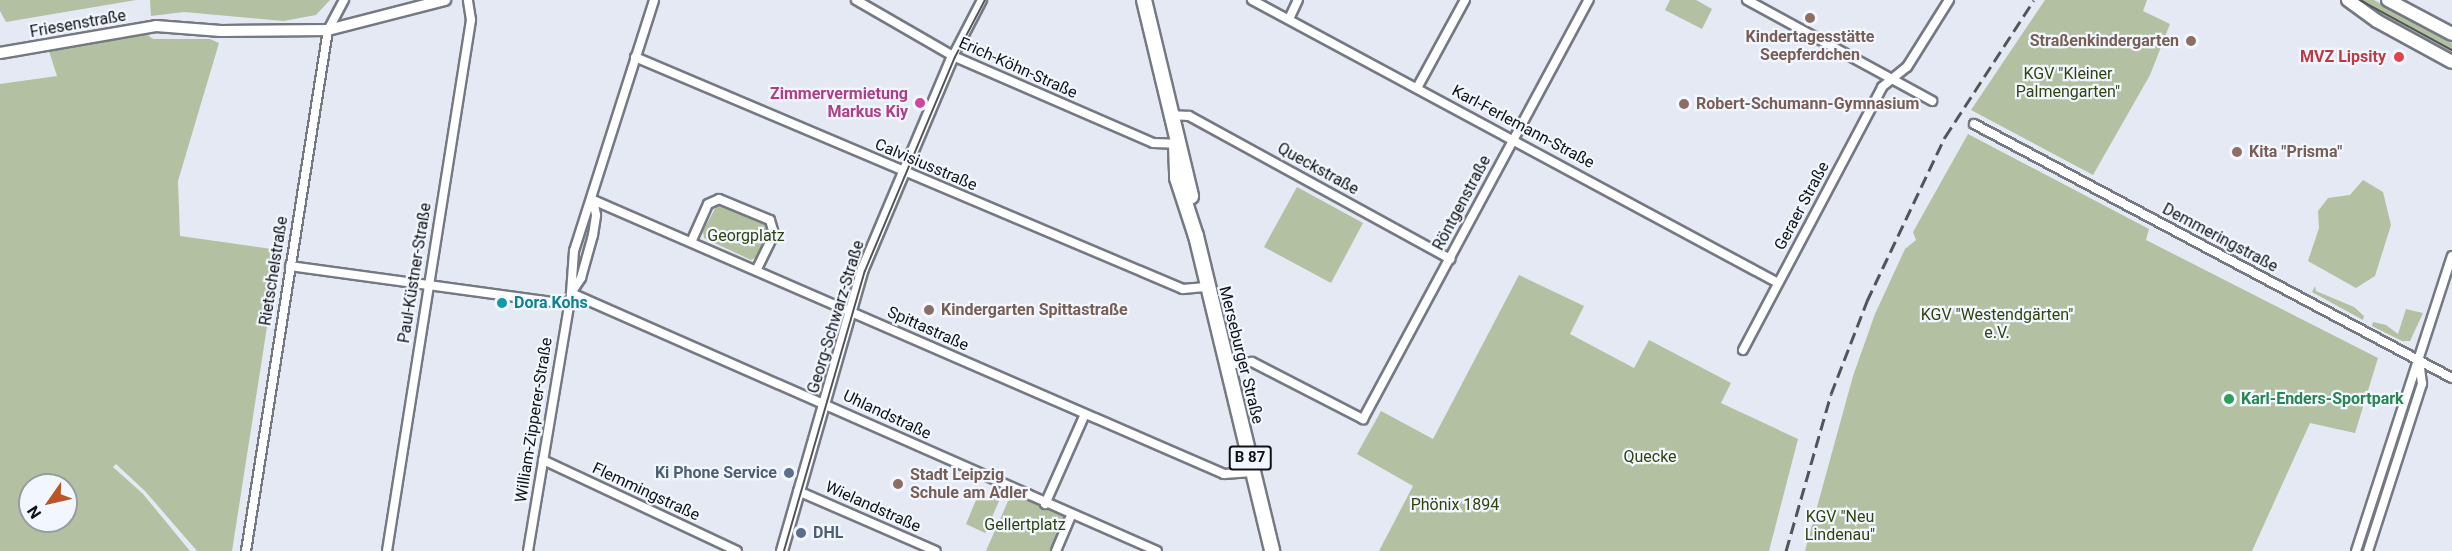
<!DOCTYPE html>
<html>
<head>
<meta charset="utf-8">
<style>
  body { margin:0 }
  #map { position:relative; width:2452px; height:551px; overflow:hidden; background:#e4e9f4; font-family:Roboto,sans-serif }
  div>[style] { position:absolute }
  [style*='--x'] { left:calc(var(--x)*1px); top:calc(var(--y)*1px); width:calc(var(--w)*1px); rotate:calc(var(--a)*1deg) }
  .green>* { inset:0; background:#b3c0a1 }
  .roads { filter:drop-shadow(2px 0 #747982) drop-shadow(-2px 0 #747982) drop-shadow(0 2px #747982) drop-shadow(0 -2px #747982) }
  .minor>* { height:8px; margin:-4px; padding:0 4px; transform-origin:4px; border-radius:4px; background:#fff }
  .tertiary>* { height:10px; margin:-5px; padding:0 5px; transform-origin:5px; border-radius:5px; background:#fff }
  .secondary>* { height:12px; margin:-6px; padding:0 6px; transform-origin:6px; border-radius:6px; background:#fff }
  .primary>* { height:14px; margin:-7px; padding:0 7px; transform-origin:7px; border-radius:7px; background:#fff }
  .tram>* { height:1.5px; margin:-0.75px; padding:0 0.75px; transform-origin:0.75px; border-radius:0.75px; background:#515459 }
  .rail>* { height:3px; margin-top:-1.5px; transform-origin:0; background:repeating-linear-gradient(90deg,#515459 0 12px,transparent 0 18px) }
  .dots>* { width:16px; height:16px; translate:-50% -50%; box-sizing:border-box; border:3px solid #f2f7ff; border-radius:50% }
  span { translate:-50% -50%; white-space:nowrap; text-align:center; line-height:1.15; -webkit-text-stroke:4.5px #f2f7ff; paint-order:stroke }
  .shield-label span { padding:2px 4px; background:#f2f7ff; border:2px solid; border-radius:4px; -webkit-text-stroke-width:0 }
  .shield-label { font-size:15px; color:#101215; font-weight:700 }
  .street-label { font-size:16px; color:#101215 }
  .education-label { font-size:16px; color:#785e54; font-weight:700 }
  .right { translate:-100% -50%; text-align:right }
  .left { translate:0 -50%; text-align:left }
  .health-label { font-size:16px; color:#be3a42; font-weight:700 }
  .park-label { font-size:16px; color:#32420c }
  .hotel-label { font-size:16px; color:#b23c85; font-weight:700 }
  .culture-label { font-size:16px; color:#0d838f; font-weight:700 }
  .leisure-label { font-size:16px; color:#27864d; font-weight:700 }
  .service-label { font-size:16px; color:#4e5e75; font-weight:700 }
  .north { position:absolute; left:18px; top:473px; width:60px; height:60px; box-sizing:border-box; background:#f2f7ff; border:2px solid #989ba1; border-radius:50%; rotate:236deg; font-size:16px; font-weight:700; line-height:24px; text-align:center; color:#101215 }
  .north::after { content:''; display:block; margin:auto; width:21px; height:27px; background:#bb5527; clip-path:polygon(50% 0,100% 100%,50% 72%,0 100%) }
</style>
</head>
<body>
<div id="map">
  <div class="green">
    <div style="clip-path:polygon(0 0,136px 0,6px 22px,0 11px)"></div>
    <div style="clip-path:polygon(150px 0,330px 0,316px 15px,283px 21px,184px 12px,151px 16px)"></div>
    <div style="clip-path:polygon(1670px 0,1696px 0,1712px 9px,1702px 29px,1665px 10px)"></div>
    <div style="clip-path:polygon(2045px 0,2147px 0,2143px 11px,2170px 24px,2150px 75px,2093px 175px,1971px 110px)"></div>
    <div style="clip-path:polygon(2356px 0,2374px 0,2397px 13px,2452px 43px,2452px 52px)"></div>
    <div style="clip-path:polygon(evenodd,146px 34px,153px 39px,210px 39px,219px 43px,178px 181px,180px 236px,279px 250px,232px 551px,197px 551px,145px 491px,116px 464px,113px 467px,143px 494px,190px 551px,0 551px,0 84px,57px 76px,49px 51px,146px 34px,30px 485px,66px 485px,66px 521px,30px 521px,30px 485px)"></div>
    <div style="clip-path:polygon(1968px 134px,2149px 229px,2146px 240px,2378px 358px,2355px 433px,2310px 423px,2252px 551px,1805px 551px,1853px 376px,1875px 314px,1905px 249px,1916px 240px,1913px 232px)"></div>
    <div style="clip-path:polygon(2363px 180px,2383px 192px,2391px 225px,2375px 276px,2356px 288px,2308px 261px,2319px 228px,2318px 211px,2328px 198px,2350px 195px)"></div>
    <div style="clip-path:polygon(1297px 187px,1363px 223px,1331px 283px,1264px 247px)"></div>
    <div style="clip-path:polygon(718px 203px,767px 225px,770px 234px,759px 256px,751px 260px,704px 238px,703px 231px)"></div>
    <div style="clip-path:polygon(1519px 275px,1584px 306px,1570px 334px,1634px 368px,1649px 340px,1731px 383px,1721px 403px,1798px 439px,1769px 551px,1379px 551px,1413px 486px,1357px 454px,1381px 411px,1433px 439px)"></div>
    <div style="clip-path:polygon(2315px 286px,2316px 291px,2354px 307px,2364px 316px,2363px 320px,2312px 292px)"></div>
    <div style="clip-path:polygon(2406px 309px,2423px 313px,2410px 341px,2402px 341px,2372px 326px,2373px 322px,2386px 325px,2398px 334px)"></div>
    <div style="clip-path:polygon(2401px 437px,2364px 551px,2360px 551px,2396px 441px)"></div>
    <div style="clip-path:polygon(1012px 492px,1066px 516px,1050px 551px,986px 551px)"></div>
    <div style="clip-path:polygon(979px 493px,999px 501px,985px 533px,966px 524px)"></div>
  </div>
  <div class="roads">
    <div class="minor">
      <div style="--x:856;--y:0;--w:112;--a:30"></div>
      <div style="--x:953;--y:56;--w:218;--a:23.5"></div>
      <div style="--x:1153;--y:143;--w:23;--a:2"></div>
      <div style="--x:1252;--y:0;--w:597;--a:28.28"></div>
      <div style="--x:1747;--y:0;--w:211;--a:28.6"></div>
      <div style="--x:1289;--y:19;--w:21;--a:-65"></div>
      <div style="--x:953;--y:56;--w:63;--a:-62.6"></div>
      <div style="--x:635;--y:57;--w:595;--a:22.95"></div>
      <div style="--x:1183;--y:289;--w:25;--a:-5"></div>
      <div style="--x:1417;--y:88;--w:100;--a:-61.4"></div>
      <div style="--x:1169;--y:115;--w:20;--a:3"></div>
      <div style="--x:1189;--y:116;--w:298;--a:28.7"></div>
      <div style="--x:1974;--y:124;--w:541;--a:27.99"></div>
      <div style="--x:593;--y:200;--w:688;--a:23.47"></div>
      <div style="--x:1224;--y:474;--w:29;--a:-4"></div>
      <div style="--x:692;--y:240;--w:39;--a:-66"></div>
      <div style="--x:708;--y:204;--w:12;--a:-24"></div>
      <div style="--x:719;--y:199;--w:55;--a:22.4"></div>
      <div style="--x:770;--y:220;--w:15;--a:74"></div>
      <div style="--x:774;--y:234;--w:39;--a:116"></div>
      <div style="--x:290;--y:266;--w:281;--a:7.8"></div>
      <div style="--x:571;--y:293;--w:640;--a:23.76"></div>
      <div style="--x:571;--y:293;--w:18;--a:-56"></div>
      <div style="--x:581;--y:278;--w:45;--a:-74.4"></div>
      <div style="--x:593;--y:235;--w:20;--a:-81"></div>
      <div style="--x:596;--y:215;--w:15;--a:-101"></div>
      <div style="--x:1743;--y:350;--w:297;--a:-62.1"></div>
      <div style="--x:1882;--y:87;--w:32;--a:-39"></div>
      <div style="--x:1907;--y:67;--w:79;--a:-57.9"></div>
      <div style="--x:1227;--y:365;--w:25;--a:-7"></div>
      <div style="--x:1252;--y:362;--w:125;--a:27.2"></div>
      <div style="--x:1363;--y:419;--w:476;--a:-61.7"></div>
      <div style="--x:543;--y:460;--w:214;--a:25.1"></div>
      <div style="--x:798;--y:491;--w:150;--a:23.5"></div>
      <div style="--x:1045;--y:504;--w:98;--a:-66"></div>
      <div style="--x:246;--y:551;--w:527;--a:-81.06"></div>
      <div style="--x:328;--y:30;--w:34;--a:-62"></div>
      <div style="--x:387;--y:551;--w:538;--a:-81.01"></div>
      <div style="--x:471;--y:20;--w:20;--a:-99"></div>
      <div style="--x:528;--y:551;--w:262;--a:-80.5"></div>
      <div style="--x:571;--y:293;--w:42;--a:-85.9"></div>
      <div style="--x:574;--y:251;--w:263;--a:-72.3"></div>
      <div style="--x:1056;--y:551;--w:39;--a:-67"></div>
      <div style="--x:2356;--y:551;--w:310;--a:-72"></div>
      <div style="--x:2368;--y:551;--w:176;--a:-72.1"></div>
      <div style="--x:2422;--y:384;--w:23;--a:-97"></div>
    </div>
    <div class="tertiary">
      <div style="--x:0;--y:53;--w:158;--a:-9.8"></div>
      <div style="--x:156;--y:26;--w:65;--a:4.4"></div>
      <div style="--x:221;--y:31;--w:107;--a:-0.5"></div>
      <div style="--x:328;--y:30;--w:121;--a:-14.4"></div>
      <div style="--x:782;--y:551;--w:293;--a:-74"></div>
      <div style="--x:863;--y:269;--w:231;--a:-67.1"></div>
    </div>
    <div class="secondary">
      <div style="--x:2348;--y:0;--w:36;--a:36"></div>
      <div style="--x:2377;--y:21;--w:85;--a:28.7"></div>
      <div style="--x:2388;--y:0;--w:72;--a:28"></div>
    </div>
    <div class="primary">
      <div style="--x:1144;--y:0;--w:202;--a:76.5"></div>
      <div style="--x:1176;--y:144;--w:34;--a:88"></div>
      <div style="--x:1177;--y:178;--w:61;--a:71.9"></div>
      <div style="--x:1196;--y:236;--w:324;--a:76.4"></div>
    </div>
  </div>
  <div class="tram">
    <div style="--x:2360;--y:0;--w:105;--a:28.5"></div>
    <div style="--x:784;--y:551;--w:291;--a:-73.9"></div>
    <div style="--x:865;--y:271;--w:232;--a:-67.2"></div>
    <div style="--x:955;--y:57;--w:64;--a:-62.2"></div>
  </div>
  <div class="rail">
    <div style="--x:1786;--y:551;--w:163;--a:-74"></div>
    <div style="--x:1831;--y:394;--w:100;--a:-68.8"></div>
    <div style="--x:1867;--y:301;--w:182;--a:-64.6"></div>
    <div style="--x:1945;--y:137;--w:163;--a:-57"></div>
  </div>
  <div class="dots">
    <div style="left:1810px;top:18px;background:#8d6e63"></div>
    <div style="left:2191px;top:41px;background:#8d6e63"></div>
    <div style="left:2399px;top:57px;background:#e0444e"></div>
    <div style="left:920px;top:103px;background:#d1479c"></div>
    <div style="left:1684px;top:104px;background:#8d6e63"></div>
    <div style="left:2237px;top:152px;background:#8d6e63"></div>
    <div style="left:502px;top:303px;background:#0f9aa8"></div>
    <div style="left:929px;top:310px;background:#8d6e63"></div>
    <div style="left:2229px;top:399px;background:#2e9e5b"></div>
    <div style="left:789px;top:473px;background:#5c6f8a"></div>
    <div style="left:898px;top:484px;background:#8d6e63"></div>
    <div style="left:801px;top:533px;background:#5c6f8a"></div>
  </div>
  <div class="shield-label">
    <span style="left:1250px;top:458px">B 87</span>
  </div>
  <div class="street-label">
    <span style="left:78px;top:24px;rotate:-10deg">Friesenstraße</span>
    <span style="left:1018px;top:68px;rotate:24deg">Erich-Köhn-Straße</span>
    <span style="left:1523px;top:127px;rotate:28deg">Karl-Ferlemann-Straße</span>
    <span style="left:926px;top:165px;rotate:23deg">Calvisiusstraße</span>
    <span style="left:1318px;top:169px;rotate:29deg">Queckstraße</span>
    <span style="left:1462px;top:203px;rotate:-62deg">Röntgenstraße</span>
    <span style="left:1802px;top:206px;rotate:-62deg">Geraer Straße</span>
    <span style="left:2220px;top:238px;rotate:28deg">Demmeringstraße</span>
    <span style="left:274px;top:271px;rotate:-81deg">Rietschelstraße</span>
    <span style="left:415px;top:273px;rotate:-81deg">Paul-Küstner-Straße</span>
    <span style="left:836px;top:317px;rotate:-73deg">Georg-Schwarz-Straße</span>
    <span style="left:928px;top:329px;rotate:24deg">Spittastraße</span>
    <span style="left:1241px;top:355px;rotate:76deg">Merseburger Straße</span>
    <span style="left:887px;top:415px;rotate:25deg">Uhlandstraße</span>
    <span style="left:534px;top:420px;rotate:-81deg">William-Zipperer-Straße</span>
    <span style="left:646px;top:492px;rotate:25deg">Flemmingstraße</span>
    <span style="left:873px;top:507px;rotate:24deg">Wielandstraße</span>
  </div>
  <div class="education-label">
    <span style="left:1810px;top:46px">Kindertagesstätte<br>Seepferdchen</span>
    <span class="right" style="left:2179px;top:41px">Straßenkindergarten</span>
    <span class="left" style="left:1696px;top:104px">Robert-Schumann-Gymnasium</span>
    <span class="left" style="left:2249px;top:152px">Kita "Prisma"</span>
    <span class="left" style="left:941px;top:310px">Kindergarten Spittastraße</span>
    <span class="left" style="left:910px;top:484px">Stadt Leipzig<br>Schule am Adler</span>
  </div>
  <div class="health-label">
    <span class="right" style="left:2386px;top:57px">MVZ Lipsity</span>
  </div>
  <div class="park-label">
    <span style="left:2068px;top:83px">KGV "Kleiner<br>Palmengarten"</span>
    <span style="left:746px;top:236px">Georgplatz</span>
    <span style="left:1997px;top:324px">KGV "Westendgärten"<br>e.V.</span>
    <span style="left:1650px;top:457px">Quecke</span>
    <span style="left:1455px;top:505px">Phönix 1894</span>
    <span style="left:1840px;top:526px">KGV "Neu<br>Lindenau"</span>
    <span style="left:1025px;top:525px">Gellertplatz</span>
  </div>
  <div class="hotel-label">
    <span class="right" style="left:908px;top:103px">Zimmervermietung<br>Markus Kiy</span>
  </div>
  <div class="culture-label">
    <span class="left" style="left:514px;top:303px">Dora Kohs</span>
  </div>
  <div class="leisure-label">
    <span class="left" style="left:2241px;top:399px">Karl-Enders-Sportpark</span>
  </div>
  <div class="service-label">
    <span class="right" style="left:777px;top:473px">Ki Phone Service</span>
    <span class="left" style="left:813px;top:533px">DHL</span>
  </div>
  <div class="north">N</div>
</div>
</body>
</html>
